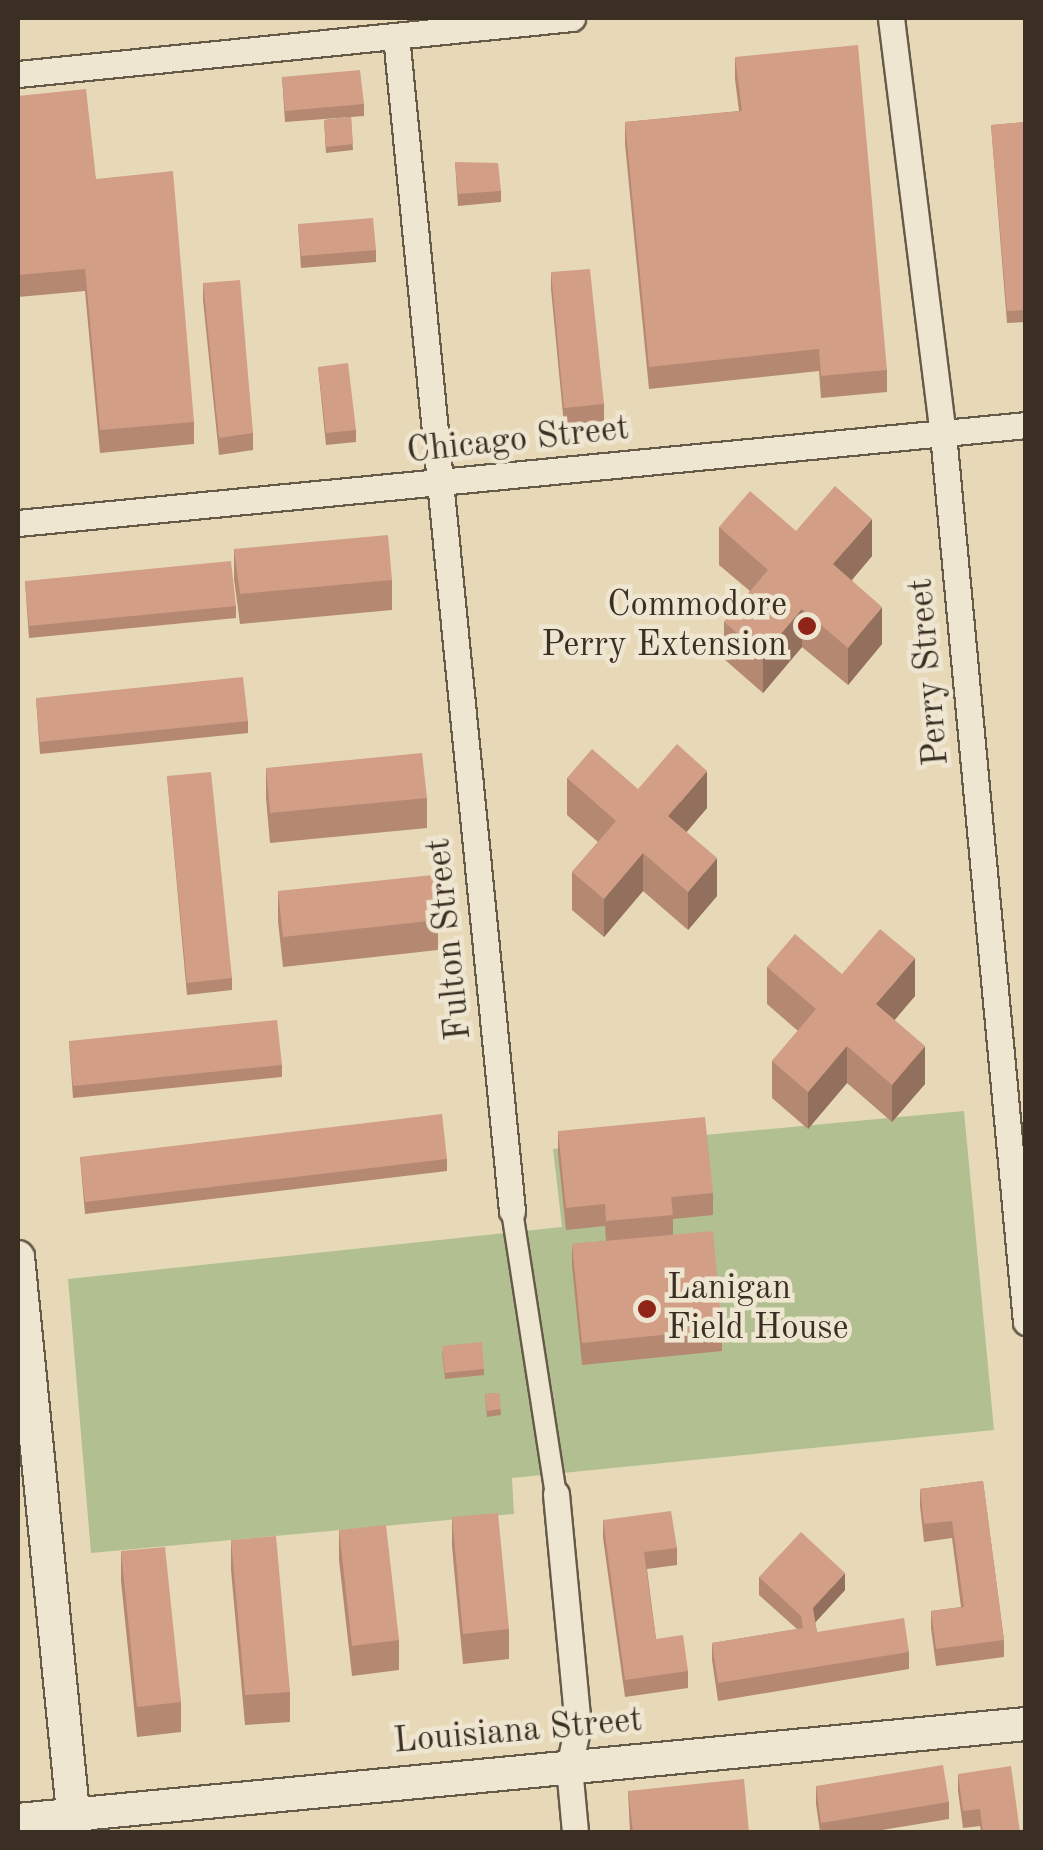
<!DOCTYPE html>
<html>
<head>
<meta charset="utf-8">
<style>
  body { margin:0 }
  #map { position:relative; width:1043px; height:1850px; overflow:hidden; background:#e7d9b8; font-family:"Old Standard TT",serif }
  div>[style] { position:absolute }
  [style*='--x'] { left:calc(var(--x)*1px); top:calc(var(--y)*1px); width:calc(var(--w)*1px); rotate:calc(var(--a)*1deg) }
  .green>* { inset:0; background:#b2c091 }
  .roads { filter:drop-shadow(2px 0 #665a49) drop-shadow(-2px 0 #665a49) drop-shadow(0 2px #665a49) drop-shadow(0 -2px #665a49) }
  .pedestrian>* { height:20px; margin:-10px; padding:0 10px; transform-origin:10px; border-radius:10px; background:#efe6d1 }
  .minor>* { height:25px; margin:-12.5px; padding:0 12.5px; transform-origin:12.5px; border-radius:12.5px; background:#efe6d1 }
  .tertiary>* { height:32px; margin:-16px; padding:0 16px; transform-origin:16px; border-radius:16px; background:#efe6d1 }
  .wall>* { inset:0; background:#b58872 }
  .shaded-wall>* { inset:0; background:#936f5d }
  .building>* { inset:0; background:#d29e85 }
  .dots>* { width:28px; height:28px; translate:-50% -50%; box-sizing:border-box; border:5px solid #efe6d1; border-radius:50% }
  span { translate:-50% -50%; white-space:nowrap; text-align:center; line-height:1.15; -webkit-text-stroke:9px #efe6d1; paint-order:stroke }
  .street-label { font-size:35px; color:#3b2f24 }
  .poi-label { font-size:35px; color:#3b2f24 }
  .right { translate:-100% -50%; text-align:right }
  .left { translate:0 -50%; text-align:left }
  .frame { position:absolute; inset:0; border:20px solid #3b2f24; pointer-events:none }
</style>
</head>
<body>
<div id="map">
  <div class="green">
    <div style="clip-path:polygon(964px 1111px,994px 1430px,512px 1478px,514px 1514px,91px 1553px,68px 1279px,562px 1227px,553px 1149px)"></div>
  </div>
  <div class="roads">
    <div class="pedestrian">
      <div style="--x:512;--y:1211;--w:286;--a:81.2"></div>
    </div>
    <div class="minor">
      <div style="--x:891;--y:18;--w:419;--a:82.9"></div>
      <div style="--x:943;--y:434;--w:892;--a:84.66"></div>
      <div style="--x:396;--y:36;--w:1181;--a:84.36"></div>
      <div style="--x:18;--y:74;--w:557;--a:-5.77"></div>
      <div style="--x:18;--y:523;--w:1013;--a:-5.55"></div>
      <div style="--x:556;--y:1494;--w:232;--a:84.6"></div>
      <div style="--x:578;--y:1725;--w:43;--a:102.1"></div>
      <div style="--x:569;--y:1767;--w:65;--a:84.7"></div>
    </div>
    <div class="tertiary">
      <div style="--x:18;--y:1257;--w:578;--a:84.34"></div>
      <div style="--x:18;--y:1820;--w:1013;--a:-5.44"></div>
    </div>
  </div>
  <div class="wall">
    <div style="clip-path:polygon(735px 57px,887px 370px,887px 392px,821px 398px,819px 371px,649px 389px,625px 144px,625px 122px,739px 111px,735px 79px)"></div>
    <div style="clip-path:polygon(282px 77px,364px 104px,364px 116px,285px 122px)"></div>
    <div style="clip-path:polygon(18px 96px,96px 179px,194px 422px,194px 444px,100px 453px,85px 291px,18px 297px)"></div>
    <div style="clip-path:polygon(351px 117px,353px 150px,326px 153px,324px 120px)"></div>
    <div style="clip-path:polygon(1026px 122px,1026px 322px,1007px 323px,991px 125px)"></div>
    <div style="clip-path:polygon(455px 162px,501px 191px,501px 202px,458px 206px)"></div>
    <div style="clip-path:polygon(298px 224px,376px 250px,376px 262px,301px 268px)"></div>
    <div style="clip-path:polygon(551px 272px,604px 404px,604px 421px,564px 425px,551px 289px)"></div>
    <div style="clip-path:polygon(203px 283px,253px 433px,253px 450px,219px 455px,203px 300px)"></div>
    <div style="clip-path:polygon(318px 367px,356px 430px,356px 442px,326px 445px)"></div>
    <div style="clip-path:polygon(719px 527px,796px 531px,872px 556px,852px 580px,882px 644px,848px 685px,802px 647px,763px 693px,724px 659px,724px 622px,750px 591px,719px 565px)"></div>
    <div style="clip-path:polygon(234px 549px,392px 580px,392px 610px,240px 624px,234px 579px)"></div>
    <div style="clip-path:polygon(25px 581px,236px 606px,236px 618px,29px 638px)"></div>
    <div style="clip-path:polygon(36px 698px,248px 721px,248px 733px,40px 754px)"></div>
    <div style="clip-path:polygon(266px 768px,427px 798px,427px 828px,270px 843px,266px 798px)"></div>
    <div style="clip-path:polygon(167px 776px,232px 978px,232px 990px,187px 995px)"></div>
    <div style="clip-path:polygon(567px 778px,707px 808px,686px 832px,717px 896px,688px 930px,643px 891px,604px 937px,572px 910px,572px 872px,598px 842px,567px 815px)"></div>
    <div style="clip-path:polygon(278px 891px,438px 920px,438px 950px,283px 967px,278px 921px)"></div>
    <div style="clip-path:polygon(767px 967px,842px 974px,915px 996px,894px 1020px,925px 1084px,892px 1122px,847px 1083px,808px 1129px,772px 1098px,772px 1061px,798px 1031px,767px 1004px)"></div>
    <div style="clip-path:polygon(69px 1041px,282px 1065px,282px 1077px,73px 1098px)"></div>
    <div style="clip-path:polygon(558px 1131px,713px 1193px,713px 1215px,673px 1219px,673px 1235px,722px 1329px,722px 1351px,582px 1365px,572px 1266px,572px 1244px,606px 1241px,605px 1226px,566px 1230px,558px 1153px)"></div>
    <div style="clip-path:polygon(80px 1157px,447px 1159px,447px 1171px,85px 1214px)"></div>
    <div style="clip-path:polygon(442px 1352px,484px 1369px,484px 1375px,445px 1379px)"></div>
    <div style="clip-path:polygon(499px 1393px,501px 1415px,487px 1417px,485px 1394px)"></div>
    <div style="clip-path:polygon(983px 1481px,1004px 1640px,1004px 1657px,936px 1666px,931px 1628px,931px 1611px,961px 1607px,952px 1538px,924px 1542px,920px 1506px,920px 1489px)"></div>
    <div style="clip-path:polygon(452px 1517px,509px 1629px,509px 1659px,463px 1664px,452px 1547px)"></div>
    <div style="clip-path:polygon(603px 1520px,677px 1548px,677px 1565px,647px 1569px,656px 1639px,688px 1671px,688px 1688px,625px 1697px,603px 1538px)"></div>
    <div style="clip-path:polygon(339px 1530px,399px 1640px,399px 1670px,352px 1676px,339px 1560px)"></div>
    <div style="clip-path:polygon(231px 1540px,290px 1692px,290px 1722px,245px 1725px,231px 1570px)"></div>
    <div style="clip-path:polygon(121px 1551px,181px 1702px,181px 1732px,137px 1737px,121px 1581px)"></div>
    <div style="clip-path:polygon(759px 1577px,845px 1590px,815px 1622px,817px 1632px,909px 1652px,909px 1669px,718px 1701px,712px 1660px,712px 1643px,797px 1629px,759px 1595px)"></div>
    <div style="clip-path:polygon(958px 1774px,1020px 1832px,981px 1832px,980px 1826px,963px 1828px,958px 1791px)"></div>
    <div style="clip-path:polygon(816px 1786px,949px 1802px,949px 1819px,870px 1832px,820px 1832px,816px 1804px)"></div>
    <div style="clip-path:polygon(628px 1791px,749px 1832px,630px 1832px)"></div>
  </div>
  <div class="shaded-wall">
    <div style="clip-path:polygon(872px 519px,872px 556px,833px 602px,833px 564px)"></div>
    <div style="clip-path:polygon(882px 607px,882px 644px,848px 685px,848px 648px)"></div>
    <div style="clip-path:polygon(802px 609px,802px 647px,763px 693px,763px 655px)"></div>
    <div style="clip-path:polygon(707px 771px,707px 808px,668px 854px,668px 816px)"></div>
    <div style="clip-path:polygon(643px 853px,643px 891px,604px 937px,604px 899px)"></div>
    <div style="clip-path:polygon(717px 858px,717px 896px,688px 930px,688px 892px)"></div>
    <div style="clip-path:polygon(915px 958px,915px 996px,876px 1042px,876px 1004px)"></div>
    <div style="clip-path:polygon(847px 1046px,847px 1083px,808px 1129px,808px 1092px)"></div>
    <div style="clip-path:polygon(925px 1046px,925px 1084px,892px 1122px,892px 1085px)"></div>
    <div style="clip-path:polygon(845px 1573px,845px 1590px,813px 1625px,813px 1608px)"></div>
  </div>
  <div class="building">
    <div style="clip-path:polygon(858px 45px,887px 370px,821px 376px,819px 349px,649px 367px,625px 122px,742px 111px,735px 57px)"></div>
    <div style="clip-path:polygon(360px 70px,364px 104px,285px 111px,282px 77px)"></div>
    <div style="clip-path:polygon(86px 89px,96px 179px,173px 171px,194px 422px,100px 430px,85px 269px,18px 275px,18px 96px)"></div>
    <div style="clip-path:polygon(351px 117px,353px 144px,326px 147px,324px 120px)"></div>
    <div style="clip-path:polygon(1026px 122px,1026px 310px,1007px 311px,991px 125px)"></div>
    <div style="clip-path:polygon(455px 162px,498px 163px,501px 191px,458px 194px)"></div>
    <div style="clip-path:polygon(373px 218px,376px 250px,301px 256px,298px 224px)"></div>
    <div style="clip-path:polygon(590px 269px,604px 404px,564px 408px,551px 272px)"></div>
    <div style="clip-path:polygon(240px 280px,253px 433px,219px 438px,203px 283px)"></div>
    <div style="clip-path:polygon(348px 363px,356px 430px,326px 433px,318px 367px)"></div>
    <div style="clip-path:polygon(835px 486px,872px 519px,833px 564px,882px 607px,848px 648px,802px 609px,763px 655px,724px 622px,768px 570px,719px 527px,750px 491px,796px 531px)"></div>
    <div style="clip-path:polygon(388px 535px,392px 580px,240px 594px,234px 549px)"></div>
    <div style="clip-path:polygon(231px 561px,236px 606px,29px 626px,25px 581px)"></div>
    <div style="clip-path:polygon(243px 677px,248px 721px,40px 742px,36px 698px)"></div>
    <div style="clip-path:polygon(677px 744px,707px 771px,668px 816px,717px 858px,688px 892px,643px 853px,604px 899px,572px 872px,616px 821px,567px 778px,592px 749px,638px 789px)"></div>
    <div style="clip-path:polygon(422px 753px,427px 798px,270px 813px,266px 768px)"></div>
    <div style="clip-path:polygon(211px 772px,232px 978px,187px 983px,167px 776px)"></div>
    <div style="clip-path:polygon(433px 875px,438px 920px,283px 937px,278px 891px)"></div>
    <div style="clip-path:polygon(880px 929px,915px 958px,876px 1004px,925px 1046px,892px 1085px,847px 1046px,808px 1092px,772px 1061px,816px 1009px,767px 967px,795px 934px,842px 974px)"></div>
    <div style="clip-path:polygon(277px 1020px,282px 1065px,73px 1086px,69px 1041px)"></div>
    <div style="clip-path:polygon(442px 1114px,447px 1159px,85px 1202px,80px 1157px)"></div>
    <div style="clip-path:polygon(705px 1117px,713px 1193px,671px 1197px,673px 1215px,606px 1221px,605px 1204px,566px 1208px,558px 1131px)"></div>
    <div style="clip-path:polygon(713px 1231px,722px 1329px,582px 1343px,572px 1244px)"></div>
    <div style="clip-path:polygon(482px 1342px,484px 1369px,445px 1373px,442px 1346px)"></div>
    <div style="clip-path:polygon(499px 1393px,501px 1409px,487px 1411px,485px 1394px)"></div>
    <div style="clip-path:polygon(983px 1481px,1004px 1640px,936px 1649px,931px 1611px,964px 1607px,952px 1521px,924px 1524px,920px 1489px)"></div>
    <div style="clip-path:polygon(671px 1511px,677px 1548px,644px 1552px,656px 1639px,683px 1635px,688px 1671px,625px 1680px,603px 1520px)"></div>
    <div style="clip-path:polygon(498px 1513px,509px 1629px,463px 1634px,452px 1517px)"></div>
    <div style="clip-path:polygon(386px 1525px,399px 1640px,352px 1646px,339px 1530px)"></div>
    <div style="clip-path:polygon(801px 1532px,845px 1573px,813px 1608px,817px 1632px,904px 1618px,909px 1652px,718px 1683px,712px 1643px,803px 1628px,801px 1616px,759px 1577px)"></div>
    <div style="clip-path:polygon(276px 1536px,290px 1692px,245px 1695px,231px 1540px)"></div>
    <div style="clip-path:polygon(165px 1547px,181px 1702px,137px 1707px,121px 1551px)"></div>
    <div style="clip-path:polygon(943px 1765px,949px 1802px,821px 1823px,816px 1786px)"></div>
    <div style="clip-path:polygon(1011px 1766px,1020px 1832px,983px 1832px,980px 1809px,963px 1811px,958px 1774px)"></div>
    <div style="clip-path:polygon(744px 1779px,749px 1832px,633px 1832px,628px 1791px)"></div>
  </div>
  <div class="dots">
    <div style="left:807px;top:626px;background:#8f2418"></div>
    <div style="left:647px;top:1309px;background:#8f2418"></div>
  </div>
  <div class="street-label">
    <span style="left:518px;top:441px;rotate:-6deg">Chicago Street</span>
    <span style="left:930px;top:672px;rotate:-95deg">Perry Street</span>
    <span style="left:450px;top:939px;rotate:-96deg">Fulton Street</span>
    <span style="left:518px;top:1732px;rotate:-5deg">Louisiana Street</span>
  </div>
  <div class="poi-label">
    <span class="right" style="left:787px;top:626px">Commodore<br>Perry Extension</span>
    <span class="left" style="left:667px;top:1309px">Lanigan<br>Field House</span>
  </div>
  <div class="frame"></div>
</div>
</body>
</html>
